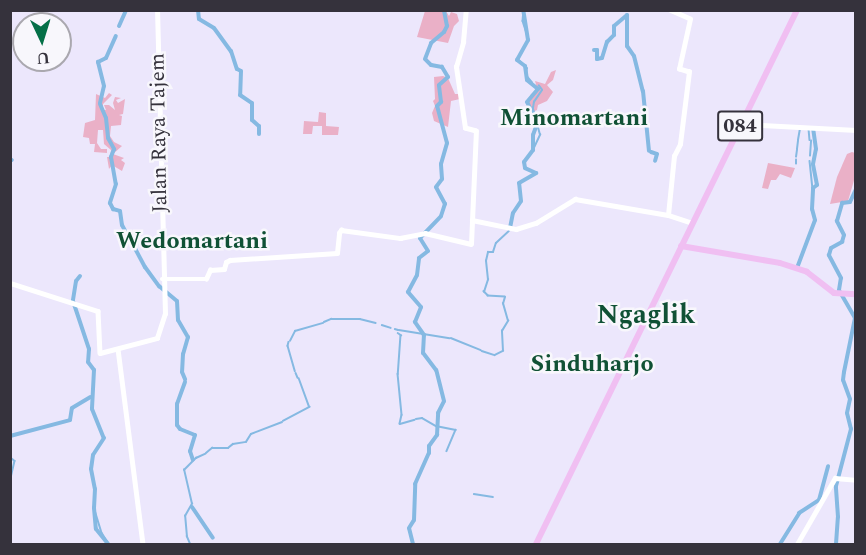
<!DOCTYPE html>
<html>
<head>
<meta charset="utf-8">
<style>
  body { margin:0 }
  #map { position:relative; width:866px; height:555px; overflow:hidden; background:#ece7fc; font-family:Spectral,serif }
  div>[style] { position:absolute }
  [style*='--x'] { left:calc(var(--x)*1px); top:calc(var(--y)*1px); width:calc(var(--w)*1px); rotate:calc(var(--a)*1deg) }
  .green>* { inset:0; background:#eab0c7 }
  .stream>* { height:1.5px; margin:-0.75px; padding:0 0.75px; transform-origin:0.75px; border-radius:0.75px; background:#85b9e2 }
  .river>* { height:4px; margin:-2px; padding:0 2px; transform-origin:2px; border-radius:2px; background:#85b9e2 }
  .secondary>* { height:4.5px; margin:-2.25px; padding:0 2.25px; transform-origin:2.25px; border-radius:2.25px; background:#fff }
  .primary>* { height:6px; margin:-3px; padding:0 3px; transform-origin:3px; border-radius:3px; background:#f0bff2 }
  span { translate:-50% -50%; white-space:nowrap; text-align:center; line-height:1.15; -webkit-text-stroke:5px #f8f7fc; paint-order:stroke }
  .shield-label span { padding:2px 4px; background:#f8f7fc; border:2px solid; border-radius:4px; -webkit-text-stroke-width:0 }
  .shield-label { font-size:20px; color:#35323c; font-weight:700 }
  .street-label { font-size:21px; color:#35323c }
  .quarter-label { font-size:24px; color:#105135; font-weight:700 }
  .district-label { font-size:27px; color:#105135; font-weight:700 }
  .frame { position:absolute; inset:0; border:12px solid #35323c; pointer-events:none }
  .north { position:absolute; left:12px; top:12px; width:60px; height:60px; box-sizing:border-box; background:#f8f7fc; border:2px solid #aaa8af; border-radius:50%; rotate:176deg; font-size:16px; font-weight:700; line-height:24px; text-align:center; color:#35323c }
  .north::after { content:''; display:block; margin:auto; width:21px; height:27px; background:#057048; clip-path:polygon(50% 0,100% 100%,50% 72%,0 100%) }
</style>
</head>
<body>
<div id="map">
  <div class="green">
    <div style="clip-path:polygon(425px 11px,446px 11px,449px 16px,451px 12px,457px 14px,459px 21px,454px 26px,448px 43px,417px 37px)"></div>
    <div style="clip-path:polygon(556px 70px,553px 80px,547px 85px,553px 92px,547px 101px,538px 105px,537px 110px,532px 112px,527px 102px,531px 94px,538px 91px,535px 81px,545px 84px,551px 72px)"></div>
    <div style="clip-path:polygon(443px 76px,448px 78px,455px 94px,459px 94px,460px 99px,451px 101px,448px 127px,434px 121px,432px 113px,435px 106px,433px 101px,435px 99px,434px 77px)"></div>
    <div style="clip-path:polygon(109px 93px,112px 95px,103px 104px,103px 110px,106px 110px,104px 105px,109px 105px,115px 110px,113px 103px,115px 97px,121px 98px,116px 100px,118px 103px,125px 99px,123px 114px,119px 115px,122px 116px,121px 125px,111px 126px,110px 136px,114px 142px,122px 146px,113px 154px,124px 158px,121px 160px,125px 163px,122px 171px,112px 165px,109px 169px,107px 157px,110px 157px,111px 150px,104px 144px,103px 130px,98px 130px,97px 143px,101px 149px,107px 149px,107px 153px,94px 152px,95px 144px,90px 144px,89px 138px,83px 137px,85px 123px,95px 120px,96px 94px,105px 98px)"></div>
    <div style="clip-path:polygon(319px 112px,326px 113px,326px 126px,339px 127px,338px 135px,322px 135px,322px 126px,313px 126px,312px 134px,303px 134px,304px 121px,318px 122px)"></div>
    <div style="clip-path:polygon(852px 152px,855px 153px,855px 177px,848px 201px,830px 204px,837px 177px,847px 154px)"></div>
    <div style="clip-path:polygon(768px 163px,795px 168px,791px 178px,780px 174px,776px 180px,771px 180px,768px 189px,762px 188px)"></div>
  </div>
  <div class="stream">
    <div style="--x:524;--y:10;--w:11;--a:95"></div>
    <div style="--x:523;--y:21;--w:20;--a:72"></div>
    <div style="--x:529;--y:40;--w:22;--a:120"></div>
    <div style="--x:518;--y:59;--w:13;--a:45"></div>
    <div style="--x:527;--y:68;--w:8;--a:90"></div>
    <div style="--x:527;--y:76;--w:8;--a:50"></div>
    <div style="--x:809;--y:129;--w:11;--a:85"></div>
    <div style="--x:798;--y:140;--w:11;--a:-80"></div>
    <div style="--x:797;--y:149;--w:8;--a:-83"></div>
    <div style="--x:533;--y:150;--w:17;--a:-65"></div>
    <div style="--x:540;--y:135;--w:28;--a:-105"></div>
    <div style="--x:533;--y:108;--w:6;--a:-81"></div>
    <div style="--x:534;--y:102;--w:14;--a:-56"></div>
    <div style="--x:542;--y:90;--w:5;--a:-127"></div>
    <div style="--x:810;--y:156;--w:15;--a:-86"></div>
    <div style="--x:796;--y:157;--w:7;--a:-82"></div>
    <div style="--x:810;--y:161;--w:27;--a:84"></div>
    <div style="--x:796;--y:164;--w:4;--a:-90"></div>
    <div style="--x:324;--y:322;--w:8;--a:-23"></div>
    <div style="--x:331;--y:319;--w:29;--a:0"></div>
    <div style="--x:360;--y:319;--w:16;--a:14"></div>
    <div style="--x:382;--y:325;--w:9;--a:18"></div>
    <div style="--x:395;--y:329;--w:3;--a:18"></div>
    <div style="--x:399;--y:330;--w:51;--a:9.1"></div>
    <div style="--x:398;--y:333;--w:4;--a:34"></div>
    <div style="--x:401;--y:335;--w:39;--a:94"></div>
    <div style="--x:398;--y:374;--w:41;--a:84.4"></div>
    <div style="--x:402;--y:415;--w:9;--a:103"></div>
    <div style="--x:400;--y:424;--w:15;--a:-16"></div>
    <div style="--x:451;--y:338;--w:32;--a:22"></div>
    <div style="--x:290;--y:341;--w:11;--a:-63"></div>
    <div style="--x:295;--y:331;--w:29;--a:-16"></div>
    <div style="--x:289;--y:342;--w:4;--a:104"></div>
    <div style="--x:288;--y:346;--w:26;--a:74"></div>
    <div style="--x:482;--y:351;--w:13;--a:18"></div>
    <div style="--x:495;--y:355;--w:9;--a:-27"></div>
    <div style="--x:503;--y:351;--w:20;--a:-93"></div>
    <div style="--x:502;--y:331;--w:12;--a:-59"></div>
    <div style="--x:508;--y:321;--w:18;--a:-106"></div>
    <div style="--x:503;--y:304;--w:7;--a:-74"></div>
    <div style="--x:505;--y:297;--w:17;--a:-177"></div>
    <div style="--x:488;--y:296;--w:6;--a:-135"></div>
    <div style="--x:484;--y:292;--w:13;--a:-72"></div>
    <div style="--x:488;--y:280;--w:19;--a:-96"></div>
    <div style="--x:486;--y:261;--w:9;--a:-77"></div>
    <div style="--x:488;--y:252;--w:5;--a:0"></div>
    <div style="--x:493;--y:252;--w:9;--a:-72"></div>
    <div style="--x:496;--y:243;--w:19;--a:-43"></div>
    <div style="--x:296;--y:373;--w:5;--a:68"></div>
    <div style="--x:416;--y:419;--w:6;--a:-9"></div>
    <div style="--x:422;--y:418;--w:16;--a:30"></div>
    <div style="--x:436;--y:426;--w:20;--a:11"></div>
    <div style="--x:456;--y:430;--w:23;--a:113"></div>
    <div style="--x:283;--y:421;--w:30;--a:-28"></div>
    <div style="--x:309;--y:407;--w:30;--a:-110"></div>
    <div style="--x:206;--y:453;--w:8;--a:-40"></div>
    <div style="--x:212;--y:448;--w:16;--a:0"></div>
    <div style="--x:228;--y:448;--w:6;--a:-39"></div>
    <div style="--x:233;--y:444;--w:13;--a:-9"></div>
    <div style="--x:246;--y:442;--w:9;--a:-58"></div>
    <div style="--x:251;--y:434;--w:33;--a:-21"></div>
    <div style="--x:10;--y:457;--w:6;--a:39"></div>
    <div style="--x:15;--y:461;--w:22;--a:103"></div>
    <div style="--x:474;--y:494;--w:19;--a:9"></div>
    <div style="--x:94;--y:507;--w:27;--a:73"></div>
    <div style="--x:102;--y:533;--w:13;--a:58"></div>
    <div style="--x:10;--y:510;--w:1;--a:45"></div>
    <div style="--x:190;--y:544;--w:8;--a:-113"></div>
    <div style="--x:187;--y:537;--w:21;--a:-95"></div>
    <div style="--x:185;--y:516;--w:14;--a:-60"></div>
    <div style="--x:192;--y:504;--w:35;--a:-103"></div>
    <div style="--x:184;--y:470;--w:17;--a:-45"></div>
    <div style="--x:196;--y:458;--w:10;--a:-24"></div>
  </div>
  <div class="river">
    <div style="--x:198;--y:10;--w:9;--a:84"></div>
    <div style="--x:199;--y:19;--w:17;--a:31"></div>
    <div style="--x:214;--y:28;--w:29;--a:54"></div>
    <div style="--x:231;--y:51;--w:19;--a:72"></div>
    <div style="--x:237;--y:69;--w:4;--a:27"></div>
    <div style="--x:241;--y:71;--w:24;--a:92"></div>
    <div style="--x:240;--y:95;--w:14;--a:34"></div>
    <div style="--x:252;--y:103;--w:17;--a:90"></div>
    <div style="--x:252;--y:120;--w:9;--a:41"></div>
    <div style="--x:259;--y:126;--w:8;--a:90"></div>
    <div style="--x:119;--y:26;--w:17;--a:-66"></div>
    <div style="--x:594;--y:50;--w:3;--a:0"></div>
    <div style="--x:597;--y:50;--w:9;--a:90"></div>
    <div style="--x:597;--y:59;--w:5;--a:-11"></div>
    <div style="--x:602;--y:58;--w:17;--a:-73"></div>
    <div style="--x:607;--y:42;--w:10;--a:-45"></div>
    <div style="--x:614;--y:35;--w:9;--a:-90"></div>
    <div style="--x:614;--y:26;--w:17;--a:-40"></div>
    <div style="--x:627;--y:15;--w:31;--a:90"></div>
    <div style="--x:627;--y:46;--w:12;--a:55"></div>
    <div style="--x:634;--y:56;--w:36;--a:76"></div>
    <div style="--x:643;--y:91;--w:60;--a:84.3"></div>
    <div style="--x:100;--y:103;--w:17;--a:-77"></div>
    <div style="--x:104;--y:86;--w:25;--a:-104"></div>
    <div style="--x:98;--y:62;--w:9;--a:-27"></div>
    <div style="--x:106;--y:58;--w:24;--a:-66"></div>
    <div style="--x:100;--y:104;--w:15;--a:67"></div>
    <div style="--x:106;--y:118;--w:20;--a:84"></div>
    <div style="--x:108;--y:138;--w:13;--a:61"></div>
    <div style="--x:114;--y:149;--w:9;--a:111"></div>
    <div style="--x:111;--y:157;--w:27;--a:80"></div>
    <div style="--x:116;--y:184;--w:20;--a:108"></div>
    <div style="--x:110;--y:203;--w:7;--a:63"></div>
    <div style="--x:113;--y:209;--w:7;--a:16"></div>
    <div style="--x:120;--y:211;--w:14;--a:82"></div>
    <div style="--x:122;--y:225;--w:15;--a:62"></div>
    <div style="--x:651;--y:152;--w:6;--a:18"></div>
    <div style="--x:657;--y:154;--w:7;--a:106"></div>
    <div style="--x:10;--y:159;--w:2;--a:27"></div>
    <div style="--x:510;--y:228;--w:15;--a:-79"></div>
    <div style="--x:513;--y:213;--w:14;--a:-56"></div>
    <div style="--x:521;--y:201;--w:18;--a:-96"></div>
    <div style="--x:519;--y:183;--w:20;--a:-30"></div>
    <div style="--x:536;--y:173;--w:12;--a:-156"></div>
    <div style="--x:525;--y:168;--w:6;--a:-99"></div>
    <div style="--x:524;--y:162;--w:15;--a:-53"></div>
    <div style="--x:533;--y:150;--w:15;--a:-90"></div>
    <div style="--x:533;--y:135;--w:12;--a:-70"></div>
    <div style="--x:537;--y:124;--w:24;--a:-114"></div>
    <div style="--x:527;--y:102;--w:17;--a:-50"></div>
    <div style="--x:538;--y:89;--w:14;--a:-141"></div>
    <div style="--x:527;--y:80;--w:14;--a:-98"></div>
    <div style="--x:525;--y:66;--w:10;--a:-143"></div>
    <div style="--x:517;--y:60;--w:23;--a:-61"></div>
    <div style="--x:528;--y:40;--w:30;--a:-99"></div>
    <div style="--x:130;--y:239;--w:32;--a:62"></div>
    <div style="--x:145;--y:267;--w:24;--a:54"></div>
    <div style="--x:159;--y:286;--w:23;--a:40"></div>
    <div style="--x:177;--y:301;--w:19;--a:87"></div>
    <div style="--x:178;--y:320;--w:20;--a:60"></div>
    <div style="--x:188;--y:337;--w:18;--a:106"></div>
    <div style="--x:183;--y:354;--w:18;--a:93"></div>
    <div style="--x:182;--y:372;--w:8;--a:67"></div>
    <div style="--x:797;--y:268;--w:51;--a:-69.4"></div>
    <div style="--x:815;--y:220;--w:11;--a:-105"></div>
    <div style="--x:812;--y:209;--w:21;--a:-87"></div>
    <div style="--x:813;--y:188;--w:5;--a:-37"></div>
    <div style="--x:817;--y:185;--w:21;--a:-101"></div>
    <div style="--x:813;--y:164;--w:15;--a:-79"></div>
    <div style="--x:816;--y:149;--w:21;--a:-98"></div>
    <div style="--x:80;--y:276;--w:6;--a:129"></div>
    <div style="--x:76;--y:281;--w:20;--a:99"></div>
    <div style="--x:73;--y:301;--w:51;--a:71.6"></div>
    <div style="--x:89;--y:349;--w:13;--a:94"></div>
    <div style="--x:88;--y:362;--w:10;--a:53"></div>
    <div style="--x:94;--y:370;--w:39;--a:93"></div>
    <div style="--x:92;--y:409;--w:31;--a:68"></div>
    <div style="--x:104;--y:438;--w:20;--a:123"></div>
    <div style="--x:93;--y:455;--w:14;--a:98"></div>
    <div style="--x:91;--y:469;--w:20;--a:79"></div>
    <div style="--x:95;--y:489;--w:19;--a:93"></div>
    <div style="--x:94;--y:508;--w:21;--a:85"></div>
    <div style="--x:96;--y:529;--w:19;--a:51"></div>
    <div style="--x:185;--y:382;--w:23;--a:110"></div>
    <div style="--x:177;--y:404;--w:21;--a:90"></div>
    <div style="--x:177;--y:425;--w:5;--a:53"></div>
    <div style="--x:180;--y:429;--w:16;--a:22"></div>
    <div style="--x:195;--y:435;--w:17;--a:107"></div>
    <div style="--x:190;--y:451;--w:9;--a:72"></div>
    <div style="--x:10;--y:436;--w:62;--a:-14.9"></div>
    <div style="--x:70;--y:420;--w:12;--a:-81"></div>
    <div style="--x:72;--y:408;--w:21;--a:-31"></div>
    <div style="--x:192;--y:507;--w:37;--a:56"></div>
    <div style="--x:413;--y:544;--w:16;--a:-104"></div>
    <div style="--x:409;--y:528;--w:9;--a:-58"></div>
    <div style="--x:414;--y:520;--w:36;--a:-88"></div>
    <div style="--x:415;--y:484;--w:34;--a:-66"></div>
    <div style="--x:429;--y:453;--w:7;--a:-90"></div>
    <div style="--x:429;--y:446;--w:14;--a:-54"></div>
    <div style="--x:437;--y:435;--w:22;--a:-87"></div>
    <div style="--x:438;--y:413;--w:13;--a:-63"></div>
    <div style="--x:444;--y:401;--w:32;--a:-104"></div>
    <div style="--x:436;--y:370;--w:21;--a:-127"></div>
    <div style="--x:423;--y:353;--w:18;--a:-87"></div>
    <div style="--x:424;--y:335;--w:16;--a:-125"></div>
    <div style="--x:415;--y:322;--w:16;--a:-68"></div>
    <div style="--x:421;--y:307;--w:20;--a:-131"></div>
    <div style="--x:408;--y:292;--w:19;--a:-62"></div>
    <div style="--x:417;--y:275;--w:17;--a:-83"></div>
    <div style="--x:419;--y:258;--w:11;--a:-38"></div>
    <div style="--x:428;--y:251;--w:15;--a:-122"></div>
    <div style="--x:420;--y:238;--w:30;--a:-46"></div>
    <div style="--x:441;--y:216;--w:13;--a:-72"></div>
    <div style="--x:445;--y:204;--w:19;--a:-118"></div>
    <div style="--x:436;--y:187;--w:10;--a:-53"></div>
    <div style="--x:442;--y:179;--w:15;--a:-94"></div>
    <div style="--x:441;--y:164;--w:22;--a:-74"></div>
    <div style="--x:447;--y:143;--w:38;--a:-105"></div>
    <div style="--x:437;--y:106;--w:6;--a:-45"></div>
    <div style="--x:441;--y:102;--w:17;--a:-97"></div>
    <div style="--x:439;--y:85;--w:12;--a:-42"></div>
    <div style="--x:448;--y:77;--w:12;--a:-121"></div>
    <div style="--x:442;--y:67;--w:11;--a:-170"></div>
    <div style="--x:431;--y:65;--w:8;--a:-135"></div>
    <div style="--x:425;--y:59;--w:17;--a:-69"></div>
    <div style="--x:431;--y:43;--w:17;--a:-40"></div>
    <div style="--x:444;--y:32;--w:7;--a:-63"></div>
    <div style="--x:447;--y:26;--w:16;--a:-101"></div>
    <div style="--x:780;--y:544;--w:36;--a:-58"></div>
    <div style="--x:799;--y:513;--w:24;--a:-33"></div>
    <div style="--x:819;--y:500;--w:35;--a:-75"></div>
    <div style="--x:836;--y:544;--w:27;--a:-86"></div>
    <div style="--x:838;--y:517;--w:31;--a:-94"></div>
    <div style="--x:836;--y:486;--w:59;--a:-75.3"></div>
    <div style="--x:851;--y:429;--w:16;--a:-104"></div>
    <div style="--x:847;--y:413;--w:14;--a:-78"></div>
    <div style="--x:850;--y:399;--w:20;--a:-110"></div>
    <div style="--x:843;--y:380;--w:8;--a:-83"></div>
    <div style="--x:844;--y:372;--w:55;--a:-78.5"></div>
    <div style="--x:855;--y:318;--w:32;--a:-120"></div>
    <div style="--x:839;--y:290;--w:12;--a:-81"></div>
    <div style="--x:841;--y:278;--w:26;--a:-118"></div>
    <div style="--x:829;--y:255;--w:7;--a:-74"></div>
    <div style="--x:831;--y:248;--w:13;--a:-29"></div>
    <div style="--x:842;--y:242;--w:7;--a:-74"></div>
    <div style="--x:844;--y:235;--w:16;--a:-117"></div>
    <div style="--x:837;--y:221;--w:19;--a:-74"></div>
    <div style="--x:842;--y:203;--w:8;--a:-7"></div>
    <div style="--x:850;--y:202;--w:14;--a:-65"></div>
  </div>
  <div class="secondary">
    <div style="--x:741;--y:124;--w:115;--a:3"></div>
    <div style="--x:668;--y:215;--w:59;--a:-84.2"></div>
    <div style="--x:674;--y:156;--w:13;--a:-63"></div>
    <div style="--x:680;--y:144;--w:73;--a:-82.9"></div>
    <div style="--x:689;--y:72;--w:10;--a:-163"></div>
    <div style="--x:679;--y:69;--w:51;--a:-77.6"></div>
    <div style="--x:690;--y:19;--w:22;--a:-156"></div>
    <div style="--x:472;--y:220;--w:45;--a:11.6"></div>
    <div style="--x:516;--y:229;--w:21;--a:-17"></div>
    <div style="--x:536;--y:223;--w:46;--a:-31.6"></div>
    <div style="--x:575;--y:199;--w:94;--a:9.8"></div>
    <div style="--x:668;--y:215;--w:25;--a:18"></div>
    <div style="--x:162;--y:279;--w:44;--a:0"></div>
    <div style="--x:206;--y:279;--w:10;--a:-66"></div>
    <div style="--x:210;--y:270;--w:14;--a:-4"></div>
    <div style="--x:224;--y:269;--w:7;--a:-74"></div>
    <div style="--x:226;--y:262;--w:4;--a:-27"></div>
    <div style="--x:230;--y:260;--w:107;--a:-3.7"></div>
    <div style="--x:337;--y:253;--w:20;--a:-84"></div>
    <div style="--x:339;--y:233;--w:4;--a:-56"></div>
    <div style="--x:341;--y:230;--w:60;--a:7.7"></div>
    <div style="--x:400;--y:238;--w:25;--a:-11"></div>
    <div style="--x:425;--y:233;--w:47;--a:13.4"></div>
    <div style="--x:471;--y:244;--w:113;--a:-87.5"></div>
    <div style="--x:476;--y:131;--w:11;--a:-165"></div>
    <div style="--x:465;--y:128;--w:62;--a:-98.4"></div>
    <div style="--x:456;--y:67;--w:26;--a:-74"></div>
    <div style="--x:463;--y:42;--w:32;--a:-85"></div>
    <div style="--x:10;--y:283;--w:92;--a:17.7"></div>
    <div style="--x:98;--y:311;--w:42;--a:87.3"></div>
    <div style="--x:100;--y:353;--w:59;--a:-14.7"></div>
    <div style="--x:157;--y:338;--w:25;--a:-72"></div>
    <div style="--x:165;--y:314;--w:304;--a:-91.5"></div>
    <div style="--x:118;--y:349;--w:197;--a:82.7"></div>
    <div style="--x:797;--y:544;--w:76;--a:-60.1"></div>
    <div style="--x:835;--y:478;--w:21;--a:5"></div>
  </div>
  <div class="primary">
    <div style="--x:681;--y:246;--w:100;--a:9.7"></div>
    <div style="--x:780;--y:263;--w:28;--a:18"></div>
    <div style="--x:807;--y:272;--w:34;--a:38"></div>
    <div style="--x:834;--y:293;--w:22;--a:3"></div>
    <div style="--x:536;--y:544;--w:594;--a:-63.95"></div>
  </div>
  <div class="shield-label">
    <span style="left:740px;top:126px">084</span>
  </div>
  <div class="street-label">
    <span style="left:159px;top:133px;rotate:-91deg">Jalan Raya Tajem</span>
  </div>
  <div class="quarter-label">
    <span style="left:574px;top:119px">Minomartani</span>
    <span style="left:192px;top:242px">Wedomartani</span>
    <span style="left:592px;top:365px">Sinduharjo</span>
  </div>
  <div class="district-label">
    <span style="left:646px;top:316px">Ngaglik</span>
  </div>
  <div class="frame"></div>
  <div class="north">U</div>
</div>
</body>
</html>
